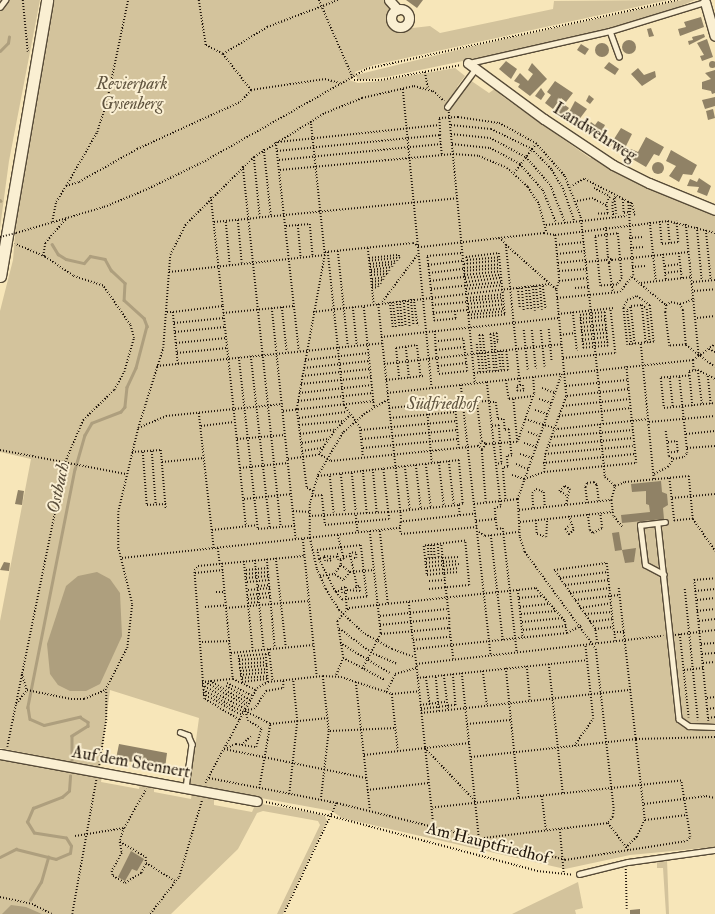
<!DOCTYPE html>
<html>
<head>
<meta charset="utf-8">
<style>
  body { margin:0 }
  #map { position:relative; width:715px; height:914px; overflow:hidden; background:#f7e6b9; font-family:"IM FELL Double Pica",serif }
  div>[style] { position:absolute }
  [style*='--x'] { left:calc(var(--x)*1px); top:calc(var(--y)*1px); width:calc(var(--w)*1px); rotate:calc(var(--a)*1deg) }
  .green>* { inset:0; background:#d3c39c }
  .water>* { inset:0; background:#ae9f7e }
  .stream>* { height:2.5px; margin:-1.25px; padding:0 1.25px; transform-origin:1.25px; border-radius:1.25px; background:#ae9f7e }
  .building>* { inset:0; background:#908266 }
  .round { border-radius:50% }
  .path>* { height:1.5px; margin-top:-0.75px; transform-origin:0; background:repeating-linear-gradient(90deg,#21160c 0 1px,transparent 0 3px) }
  .roads { filter:drop-shadow(1px 0 #564a37) drop-shadow(-1px 0 #564a37) drop-shadow(0 1px #564a37) drop-shadow(0 -1px #564a37) }
  .service>* { height:4.5px; margin:-2.25px; padding:0 2.25px; transform-origin:2.25px; border-radius:2.25px; background:#faefd2 }
  .minor>* { height:9px; margin:-4.5px; padding:0 4.5px; transform-origin:4.5px; border-radius:4.5px; background:#faefd2 }
  .minor>.ring { margin:-4.5px; padding:0; box-sizing:content-box; background:none; border:9px solid #faefd2; border-radius:50% }
  .tertiary>* { height:11px; margin:-5.5px; padding:0 5.5px; transform-origin:5.5px; border-radius:5.5px; background:#faefd2 }
  .path-bridge>* { height:1.5px; margin-top:-0.75px; transform-origin:0; background:repeating-linear-gradient(90deg,#21160c 0 1px,transparent 0 3px) }
  span { translate:-50% -50%; white-space:nowrap; text-align:center; line-height:1.15; -webkit-text-stroke:4px #faefd2; paint-order:stroke }
  .park-label { font-size:17px; color:#5f533e; font-style:italic }
  .street-label { font-size:17px; color:#21160c }
  .water-label { font-size:18px; color:#594d3a; font-style:italic }
</style>
</head>
<body>
<div id="map">
  <div class="green">
    <div style="clip-path:polygon(0 0,40px 0,9px 161px,0 228px)"></div>
    <div style="clip-path:polygon(54px 0,384px 0,390px 6px,388px 22px,395px 30px,430px 26px,440px 33px,553px 9px,554px 1px,668px 0,374px 65px,355px 72px,356px 75px,474px 46px,682px 0,695px 0,654px 17px,585px 35px,387px 77px,358px 80px,356px 76px,349px 80px,358px 83px,380px 81px,455px 68px,465px 76px,457px 87px,462px 91px,470px 80px,489px 93px,496px 88px,502px 96px,590px 158px,595px 157px,652px 189px,715px 214px,715px 847px,630px 855px,565px 869px,342px 818px,332px 811px,190px 785px,199px 718px,110px 690px,100px 768px,0 748px,0 621px,31px 459px,0 452px,0 311px,13px 260px,17px 212px)"></div>
    <div style="clip-path:polygon(0 758px,102px 776px,101px 782px,139px 789px,140px 783px,154px 786px,154px 792px,191px 799px,192px 793px,214px 797px,214px 805px,252px 812px,256px 803px,309px 812px,325px 816px,327px 821px,283px 914px,277px 914px,320px 825px,318px 821px,263px 811px,257px 813px,238px 849px,171px 914px,0 914px)"></div>
    <div style="clip-path:polygon(667px 859px,669px 914px,666px 914px,663px 868px,657px 868px,657px 860px)"></div>
    <div style="clip-path:polygon(578px 882px,583px 908px,575px 910px,576px 914px,512px 914px)"></div>
  </div>
  <div class="water">
    <div style="clip-path:polygon(97px 572px,110px 579px,120px 593px,122px 636px,100px 684px,86px 691px,70px 691px,58px 685px,50px 674px,47px 644px,66px 586px,78px 576px)"></div>
    <div style="clip-path:polygon(11px 905px,26px 907px,42px 914px,2px 914px)"></div>
  </div>
  <div class="stream">
    <div style="--x:0;--y:51;--w:11;--a:-45"></div>
    <div style="--x:8;--y:43;--w:6;--a:-81"></div>
    <div style="--x:0;--y:200;--w:1;--a:45"></div>
    <div style="--x:52;--y:244;--w:12;--a:59"></div>
    <div style="--x:58;--y:254;--w:9;--a:32"></div>
    <div style="--x:66;--y:259;--w:18;--a:13"></div>
    <div style="--x:84;--y:263;--w:9;--a:-49"></div>
    <div style="--x:90;--y:256;--w:15;--a:11"></div>
    <div style="--x:105;--y:259;--w:13;--a:61"></div>
    <div style="--x:111;--y:270;--w:19;--a:43"></div>
    <div style="--x:125;--y:283;--w:17;--a:93"></div>
    <div style="--x:124;--y:300;--w:27;--a:42"></div>
    <div style="--x:144;--y:318;--w:9;--a:69"></div>
    <div style="--x:147;--y:326;--w:43;--a:104.7"></div>
    <div style="--x:136;--y:368;--w:21;--a:115"></div>
    <div style="--x:127;--y:387;--w:20;--a:96"></div>
    <div style="--x:125;--y:407;--w:6;--a:129"></div>
    <div style="--x:121;--y:412;--w:31;--a:159"></div>
    <div style="--x:92;--y:423;--w:14;--a:120"></div>
    <div style="--x:85;--y:435;--w:35;--a:106"></div>
    <div style="--x:75;--y:469;--w:243;--a:101.2"></div>
    <div style="--x:28;--y:707;--w:12;--a:81"></div>
    <div style="--x:30;--y:719;--w:15;--a:23"></div>
    <div style="--x:44;--y:725;--w:37;--a:-13"></div>
    <div style="--x:80;--y:717;--w:9;--a:32"></div>
    <div style="--x:88;--y:722;--w:4;--a:90"></div>
    <div style="--x:88;--y:726;--w:19;--a:148"></div>
    <div style="--x:72;--y:736;--w:26;--a:90"></div>
    <div style="--x:0;--y:857;--w:18;--a:-27"></div>
    <div style="--x:16;--y:849;--w:41;--a:14"></div>
    <div style="--x:56;--y:859;--w:15;--a:-23"></div>
    <div style="--x:70;--y:853;--w:7;--a:-82"></div>
    <div style="--x:71;--y:846;--w:9;--a:-122"></div>
    <div style="--x:66;--y:838;--w:32;--a:-171"></div>
    <div style="--x:34;--y:833;--w:13;--a:-122"></div>
    <div style="--x:27;--y:822;--w:15;--a:-67"></div>
    <div style="--x:33;--y:808;--w:31;--a:-21"></div>
    <div style="--x:62;--y:797;--w:9;--a:-41"></div>
    <div style="--x:69;--y:791;--w:15;--a:-86"></div>
    <div style="--x:30;--y:900;--w:21;--a:-59"></div>
    <div style="--x:41;--y:882;--w:26;--a:-74"></div>
  </div>
  <div class="building">
    <div style="clip-path:polygon(406px 0,423px 0,417px 8px)"></div>
    <div style="clip-path:polygon(701px 17px,704px 27px,680px 36px,678px 29px,686px 27px,684px 22px)"></div>
    <div style="clip-path:polygon(651px 28px,654px 36px,649px 37px,647px 29px)"></div>
    <div style="clip-path:polygon(704px 34px,705px 37px,689px 45px,688px 41px,693px 40px,692px 37px)"></div>
    <div style="clip-path:polygon(707px 39px,713px 57px,702px 61px,700px 56px,704px 55px,697px 43px)"></div>
    <div class="round" style="left:622px;top:40px;width:14px;height:14px"></div>
    <div class="round" style="left:595px;top:43px;width:14px;height:14px"></div>
    <div style="clip-path:polygon(581px 44px,589px 49px,585px 55px,577px 50px)"></div>
    <div class="round" style="left:708.5px;top:60.5px;width:7px;height:7px"></div>
    <div style="clip-path:polygon(506px 61px,517px 69px,511px 79px,499px 69px)"></div>
    <div style="clip-path:polygon(609px 62px,619px 69px,615px 75px,604px 68px)"></div>
    <div style="clip-path:polygon(532px 63px,547px 79px,530px 96px,518px 87px,520px 84px,514px 81px,520px 73px,528px 81px,533px 74px,528px 70px)"></div>
    <div style="clip-path:polygon(638px 68px,644px 75px,655px 71px,656px 77px,642px 86px,631px 74px)"></div>
    <div style="clip-path:polygon(715px 70px,715px 93px,712px 94px,711px 91px,702px 89px,702px 82px,711px 79px,705px 73px)"></div>
    <div style="clip-path:polygon(555px 81px,573px 93px,566px 102px,561px 98px,553px 109px,545px 103px,551px 95px,547px 92px)"></div>
    <div style="clip-path:polygon(541px 88px,545px 94px,541px 100px,535px 96px)"></div>
    <div style="clip-path:polygon(589px 95px,594px 99px,590px 104px,586px 101px)"></div>
    <div style="clip-path:polygon(715px 97px,715px 106px,705px 109px,702px 100px)"></div>
    <div style="clip-path:polygon(575px 101px,587px 109px,575px 125px,566px 118px)"></div>
    <div style="clip-path:polygon(562px 103px,569px 108px,563px 116px,556px 111px)"></div>
    <div style="clip-path:polygon(713px 109px,715px 118px,708px 120px,706px 111px)"></div>
    <div style="clip-path:polygon(583px 121px,589px 125px,591px 122px,595px 125px,598px 121px,605px 125px,602px 131px,606px 137px,602px 142px,579px 127px)"></div>
    <div style="clip-path:polygon(621px 128px,632px 134px,622px 154px,613px 146px,618px 141px,614px 139px)"></div>
    <div style="clip-path:polygon(646px 137px,664px 147px,659px 156px,654px 154px,646px 167px,627px 156px,631px 149px,638px 152px)"></div>
    <div style="clip-path:polygon(609px 139px,614px 141px,610px 147px,605px 144px)"></div>
    <div style="clip-path:polygon(671px 150px,697px 165px,692px 175px,683px 174px,679px 182px,669px 176px,676px 166px,666px 161px)"></div>
    <div class="round" style="left:652px;top:162px;width:12px;height:12px"></div>
    <div style="clip-path:polygon(699px 178px,711px 186px,707px 196px,697px 192px,699px 187px,687px 186px,690px 179px,697px 182px)"></div>
    <div style="clip-path:polygon(661px 481px,662px 492px,667px 494px,668px 505px,663px 508px,664px 519px,622px 523px,621px 515px,650px 512px,649px 505px,646px 504px,646px 491px,632px 492px,631px 484px)"></div>
    <div style="clip-path:polygon(18px 490px,24px 491px,22px 505px,15px 504px)"></div>
    <div style="clip-path:polygon(619px 532px,622px 550px,615px 551px,612px 533px)"></div>
    <div style="clip-path:polygon(636px 548px,634px 562px,625px 563px,622px 550px)"></div>
    <div style="clip-path:polygon(4px 562px,10px 563px,9px 571px,0 570px)"></div>
    <div style="clip-path:polygon(119px 744px,167px 753px,165px 768px,116px 759px)"></div>
    <div style="clip-path:polygon(131px 851px,144px 859px,137px 871px,132px 869px,125px 881px,118px 877px)"></div>
    <div style="clip-path:polygon(640px 909px,640px 914px,630px 914px,630px 910px)"></div>
  </div>
  <div class="path">
    <div style="--x:23;--y:0;--w:52;--a:84.5"></div>
    <div style="--x:199;--y:0;--w:46;--a:81.2"></div>
    <div style="--x:206;--y:45;--w:19;--a:28"></div>
    <div style="--x:223;--y:54;--w:46;--a:52.1"></div>
    <div style="--x:319;--y:0;--w:87;--a:66.4"></div>
    <div style="--x:354;--y:80;--w:27;--a:0"></div>
    <div style="--x:381;--y:80;--w:81;--a:-10.6"></div>
    <div style="--x:223;--y:54;--w:52;--a:-31.5"></div>
    <div style="--x:267;--y:27;--w:76;--a:-20.8"></div>
    <div style="--x:425;--y:72;--w:16;--a:79"></div>
    <div style="--x:403;--y:89;--w:300;--a:84.5"></div>
    <div style="--x:449;--y:112;--w:272;--a:84.5"></div>
    <div style="--x:311;--y:121;--w:135;--a:84"></div>
    <div style="--x:325;--y:255;--w:157;--a:100.3"></div>
    <div style="--x:297;--y:409;--w:80;--a:82.8"></div>
    <div style="--x:307;--y:488;--w:7;--a:27"></div>
    <div style="--x:451;--y:125;--w:40;--a:5.7"></div>
    <div style="--x:491;--y:129;--w:46;--a:26"></div>
    <div style="--x:532;--y:149;--w:29;--a:46"></div>
    <div style="--x:552;--y:170;--w:21;--a:59"></div>
    <div style="--x:563;--y:188;--w:36;--a:71"></div>
    <div style="--x:451;--y:134;--w:39;--a:6"></div>
    <div style="--x:490;--y:138;--w:41;--a:27.8"></div>
    <div style="--x:526;--y:157;--w:38;--a:49"></div>
    <div style="--x:551;--y:186;--w:40;--a:69"></div>
    <div style="--x:440;--y:135;--w:20;--a:84"></div>
    <div style="--x:276;--y:142;--w:210;--a:83.7"></div>
    <div style="--x:278;--y:142;--w:162;--a:-6"></div>
    <div style="--x:452;--y:144;--w:38;--a:6"></div>
    <div style="--x:490;--y:148;--w:34;--a:28"></div>
    <div style="--x:520;--y:164;--w:35;--a:49"></div>
    <div style="--x:543;--y:190;--w:35;--a:68"></div>
    <div style="--x:264;--y:149;--w:67;--a:84"></div>
    <div style="--x:277;--y:151;--w:164;--a:-5.6"></div>
    <div style="--x:440;--y:135;--w:17;--a:-93"></div>
    <div style="--x:439;--y:118;--w:19;--a:-3"></div>
    <div style="--x:458;--y:117;--w:41;--a:8.3"></div>
    <div style="--x:499;--y:123;--w:42;--a:28.4"></div>
    <div style="--x:536;--y:143;--w:44;--a:48.7"></div>
    <div style="--x:565;--y:176;--w:44;--a:68.7"></div>
    <div style="--x:581;--y:217;--w:208;--a:83.9"></div>
    <div style="--x:254;--y:157;--w:60;--a:84.3"></div>
    <div style="--x:279;--y:160;--w:163;--a:-5.6"></div>
    <div style="--x:243;--y:166;--w:363;--a:84"></div>
    <div style="--x:280;--y:170;--w:174;--a:-5.3"></div>
    <div style="--x:453;--y:154;--w:26;--a:4"></div>
    <div style="--x:479;--y:156;--w:30;--a:23"></div>
    <div style="--x:507;--y:168;--w:28;--a:42"></div>
    <div style="--x:528;--y:187;--w:20;--a:57"></div>
    <div style="--x:539;--y:204;--w:30;--a:75"></div>
    <div style="--x:514;--y:173;--w:36;--a:-53"></div>
    <div style="--x:66;--y:186;--w:62;--a:-60.1"></div>
    <div style="--x:97;--y:132;--w:28;--a:-72"></div>
    <div style="--x:106;--y:105;--w:107;--a:-78.2"></div>
    <div style="--x:594;--y:188;--w:18;--a:29"></div>
    <div style="--x:610;--y:197;--w:9;--a:117"></div>
    <div style="--x:211;--y:197;--w:110;--a:83.7"></div>
    <div style="--x:623;--y:199;--w:14;--a:86"></div>
    <div style="--x:624;--y:213;--w:4;--a:-14"></div>
    <div style="--x:577;--y:201;--w:15;--a:-11"></div>
    <div style="--x:592;--y:198;--w:17;--a:28"></div>
    <div style="--x:607;--y:206;--w:8;--a:83"></div>
    <div style="--x:608;--y:214;--w:10;--a:180"></div>
    <div style="--x:628;--y:202;--w:3;--a:0"></div>
    <div style="--x:631;--y:202;--w:13;--a:94"></div>
    <div style="--x:632;--y:203;--w:12;--a:76"></div>
    <div style="--x:635;--y:215;--w:3;--a:180"></div>
    <div style="--x:613;--y:214;--w:3;--a:0"></div>
    <div style="--x:616;--y:214;--w:16;--a:-97"></div>
    <div style="--x:613;--y:218;--w:15;--a:-94"></div>
    <div style="--x:612;--y:203;--w:9;--a:-63"></div>
    <div style="--x:238;--y:220;--w:43;--a:84.7"></div>
    <div style="--x:660;--y:221;--w:23;--a:85"></div>
    <div style="--x:662;--y:244;--w:16;--a:-7"></div>
    <div style="--x:678;--y:242;--w:21;--a:-95"></div>
    <div style="--x:668;--y:221;--w:22;--a:85"></div>
    <div style="--x:52;--y:222;--w:20;--a:-79"></div>
    <div style="--x:56;--y:202;--w:19;--a:-58"></div>
    <div style="--x:66;--y:186;--w:14;--a:-17"></div>
    <div style="--x:79;--y:182;--w:67;--a:-29.6"></div>
    <div style="--x:137;--y:149;--w:113;--a:-24.5"></div>
    <div style="--x:240;--y:102;--w:16;--a:-47"></div>
    <div style="--x:251;--y:90;--w:75;--a:-8.5"></div>
    <div style="--x:325;--y:79;--w:16;--a:15"></div>
    <div style="--x:214;--y:222;--w:244;--a:-5.6"></div>
    <div style="--x:226;--y:222;--w:43;--a:84.7"></div>
    <div style="--x:650;--y:222;--w:59;--a:84.2"></div>
    <div style="--x:686;--y:224;--w:134;--a:84.4"></div>
    <div style="--x:298;--y:225;--w:32;--a:85"></div>
    <div style="--x:546;--y:225;--w:81;--a:-6.3"></div>
    <div style="--x:286;--y:226;--w:24;--a:-5"></div>
    <div style="--x:310;--y:224;--w:33;--a:85"></div>
    <div style="--x:606;--y:227;--w:30;--a:86"></div>
    <div style="--x:697;--y:227;--w:54;--a:84.7"></div>
    <div style="--x:706;--y:230;--w:50;--a:84.3"></div>
    <div style="--x:16;--y:233;--w:92;--a:-16.5"></div>
    <div style="--x:104;--y:207;--w:42;--a:-22.3"></div>
    <div style="--x:143;--y:191;--w:69;--a:-25.8"></div>
    <div style="--x:205;--y:161;--w:185;--a:-29.7"></div>
    <div style="--x:366;--y:69;--w:319;--a:-12.5"></div>
    <div style="--x:618;--y:233;--w:45;--a:84.9"></div>
    <div style="--x:622;--y:278;--w:9;--a:126"></div>
    <div style="--x:617;--y:285;--w:17;--a:177"></div>
    <div style="--x:600;--y:286;--w:50;--a:-95.7"></div>
    <div style="--x:595;--y:236;--w:23;--a:-7"></div>
    <div style="--x:499;--y:238;--w:9;--a:41"></div>
    <div style="--x:506;--y:244;--w:142;--a:84.3"></div>
    <div style="--x:520;--y:385;--w:3;--a:0"></div>
    <div style="--x:523;--y:385;--w:6;--a:81"></div>
    <div style="--x:524;--y:391;--w:7;--a:180"></div>
    <div style="--x:517;--y:391;--w:5;--a:-90"></div>
    <div style="--x:517;--y:386;--w:3;--a:-18"></div>
    <div style="--x:629;--y:238;--w:14;--a:-4"></div>
    <div style="--x:506;--y:245;--w:67;--a:41.3"></div>
    <div style="--x:556;--y:245;--w:28;--a:-6"></div>
    <div style="--x:368;--y:248;--w:57;--a:84"></div>
    <div style="--x:630;--y:248;--w:14;--a:-4"></div>
    <div style="--x:338;--y:251;--w:96;--a:84"></div>
    <div style="--x:325;--y:252;--w:88;--a:-5.8"></div>
    <div style="--x:413;--y:243;--w:9;--a:27"></div>
    <div style="--x:421;--y:247;--w:124;--a:-6.5"></div>
    <div style="--x:544;--y:233;--w:11;--a:10"></div>
    <div style="--x:555;--y:235;--w:114;--a:-7.1"></div>
    <div style="--x:668;--y:221;--w:49;--a:14.3"></div>
    <div style="--x:328;--y:252;--w:154;--a:84"></div>
    <div style="--x:344;--y:405;--w:27;--a:54"></div>
    <div style="--x:360;--y:427;--w:30;--a:84"></div>
    <div style="--x:679;--y:253;--w:26;--a:83"></div>
    <div style="--x:557;--y:254;--w:28;--a:-6"></div>
    <div style="--x:663;--y:254;--w:26;--a:83"></div>
    <div style="--x:43;--y:256;--w:13;--a:-81"></div>
    <div style="--x:45;--y:243;--w:33;--a:-49"></div>
    <div style="--x:369;--y:258;--w:30;--a:-6"></div>
    <div style="--x:399;--y:255;--w:3;--a:72"></div>
    <div style="--x:400;--y:258;--w:31;--a:174"></div>
    <div style="--x:467;--y:260;--w:32;--a:-5"></div>
    <div style="--x:612;--y:260;--w:4;--a:135"></div>
    <div style="--x:609;--y:263;--w:4;--a:-135"></div>
    <div style="--x:606;--y:260;--w:4;--a:-56"></div>
    <div style="--x:608;--y:257;--w:5;--a:37"></div>
    <div style="--x:612;--y:260;--w:77;--a:-5.9"></div>
    <div style="--x:586;--y:262;--w:20;--a:-6"></div>
    <div style="--x:558;--y:263;--w:28;--a:-6"></div>
    <div style="--x:609;--y:263;--w:29;--a:82"></div>
    <div style="--x:370;--y:264;--w:27;--a:-6"></div>
    <div style="--x:397;--y:261;--w:3;--a:-90"></div>
    <div style="--x:464;--y:264;--w:36;--a:-6"></div>
    <div style="--x:467;--y:264;--w:7;--a:-98"></div>
    <div style="--x:466;--y:257;--w:33;--a:-7"></div>
    <div style="--x:499;--y:253;--w:62;--a:84.5"></div>
    <div style="--x:505;--y:315;--w:36;--a:174"></div>
    <div style="--x:428;--y:265;--w:35;--a:-7"></div>
    <div style="--x:665;--y:266;--w:15;--a:-8"></div>
    <div style="--x:370;--y:267;--w:24;--a:-7"></div>
    <div style="--x:394;--y:264;--w:3;--a:-90"></div>
    <div style="--x:632;--y:267;--w:13;--a:-4"></div>
    <div style="--x:464;--y:268;--w:36;--a:-6"></div>
    <div style="--x:371;--y:270;--w:21;--a:-8"></div>
    <div style="--x:392;--y:267;--w:2;--a:-90"></div>
    <div style="--x:464;--y:271;--w:36;--a:-5"></div>
    <div style="--x:559;--y:271;--w:28;--a:-4"></div>
    <div style="--x:169;--y:272;--w:157;--a:-6.2"></div>
    <div style="--x:371;--y:272;--w:18;--a:-3"></div>
    <div style="--x:389;--y:271;--w:3;--a:-90"></div>
    <div style="--x:429;--y:273;--w:35;--a:-7"></div>
    <div style="--x:665;--y:273;--w:16;--a:-7"></div>
    <div style="--x:371;--y:275;--w:16;--a:-4"></div>
    <div style="--x:387;--y:274;--w:3;--a:-90"></div>
    <div style="--x:464;--y:275;--w:36;--a:-6"></div>
    <div style="--x:632;--y:277;--w:44;--a:39.5"></div>
    <div style="--x:465;--y:278;--w:36;--a:-5"></div>
    <div style="--x:372;--y:279;--w:12;--a:-9"></div>
    <div style="--x:384;--y:277;--w:3;--a:-90"></div>
    <div style="--x:430;--y:281;--w:35;--a:-7"></div>
    <div style="--x:559;--y:281;--w:29;--a:-6"></div>
    <div style="--x:372;--y:282;--w:11;--a:-10"></div>
    <div style="--x:383;--y:280;--w:3;--a:-90"></div>
    <div style="--x:466;--y:282;--w:35;--a:-7"></div>
    <div style="--x:693;--y:282;--w:22;--a:-5"></div>
    <div style="--x:641;--y:283;--w:51;--a:-6.7"></div>
    <div style="--x:372;--y:285;--w:9;--a:-6"></div>
    <div style="--x:381;--y:284;--w:3;--a:-108"></div>
    <div style="--x:540;--y:285;--w:25;--a:85"></div>
    <div style="--x:533;--y:286;--w:25;--a:85"></div>
    <div style="--x:536;--y:286;--w:24;--a:83"></div>
    <div style="--x:543;--y:286;--w:23;--a:83"></div>
    <div style="--x:526;--y:287;--w:24;--a:85"></div>
    <div style="--x:529;--y:287;--w:24;--a:83"></div>
    <div style="--x:372;--y:288;--w:6;--a:-9"></div>
    <div style="--x:378;--y:287;--w:3;--a:-90"></div>
    <div style="--x:518;--y:288;--w:20;--a:84"></div>
    <div style="--x:522;--y:288;--w:24;--a:85"></div>
    <div style="--x:575;--y:288;--w:14;--a:-4"></div>
    <div style="--x:431;--y:289;--w:71;--a:-5.6"></div>
    <div style="--x:466;--y:289;--w:36;--a:-6"></div>
    <div style="--x:694;--y:291;--w:21;--a:-5"></div>
    <div style="--x:637;--y:296;--w:16;--a:35"></div>
    <div style="--x:650;--y:305;--w:37;--a:84"></div>
    <div style="--x:654;--y:342;--w:27;--a:174"></div>
    <div style="--x:627;--y:345;--w:37;--a:-96"></div>
    <div style="--x:623;--y:308;--w:9;--a:-63"></div>
    <div style="--x:627;--y:300;--w:11;--a:-22"></div>
    <div style="--x:467;--y:298;--w:36;--a:-6"></div>
    <div style="--x:557;--y:298;--w:63;--a:-5.4"></div>
    <div style="--x:620;--y:292;--w:21;--a:-53"></div>
    <div style="--x:633;--y:275;--w:73;--a:-93.9"></div>
    <div style="--x:628;--y:202;--w:50;--a:-152.4"></div>
    <div style="--x:584;--y:179;--w:15;--a:148"></div>
    <div style="--x:411;--y:299;--w:27;--a:84"></div>
    <div style="--x:414;--y:299;--w:27;--a:82"></div>
    <div style="--x:404;--y:300;--w:27;--a:86"></div>
    <div style="--x:397;--y:301;--w:27;--a:84"></div>
    <div style="--x:400;--y:301;--w:27;--a:84"></div>
    <div style="--x:408;--y:301;--w:26;--a:86"></div>
    <div style="--x:467;--y:301;--w:36;--a:-6"></div>
    <div style="--x:382;--y:302;--w:60;--a:-53.1"></div>
    <div style="--x:390;--y:302;--w:26;--a:83"></div>
    <div style="--x:393;--y:302;--w:26;--a:83"></div>
    <div style="--x:468;--y:304;--w:36;--a:-6"></div>
    <div style="--x:680;--y:304;--w:15;--a:-20"></div>
    <div style="--x:432;--y:305;--w:34;--a:-5"></div>
    <div style="--x:642;--y:305;--w:38;--a:84"></div>
    <div style="--x:282;--y:307;--w:45;--a:83.7"></div>
    <div style="--x:353;--y:307;--w:38;--a:84"></div>
    <div style="--x:364;--y:307;--w:100;--a:84.2"></div>
    <div style="--x:631;--y:307;--w:37;--a:84"></div>
    <div style="--x:272;--y:308;--w:233;--a:84.1"></div>
    <div style="--x:468;--y:308;--w:36;--a:-6"></div>
    <div style="--x:455;--y:311;--w:8;--a:83"></div>
    <div style="--x:456;--y:319;--w:22;--a:175"></div>
    <div style="--x:434;--y:321;--w:65;--a:-96.1"></div>
    <div style="--x:427;--y:256;--w:35;--a:-5"></div>
    <div style="--x:167;--y:312;--w:6;--a:0"></div>
    <div style="--x:173;--y:312;--w:52;--a:84.5"></div>
    <div style="--x:173;--y:312;--w:50;--a:-6.8"></div>
    <div style="--x:223;--y:306;--w:221;--a:84"></div>
    <div style="--x:313;--y:312;--w:239;--a:-6.7"></div>
    <div style="--x:469;--y:312;--w:36;--a:-6"></div>
    <div style="--x:573;--y:312;--w:39;--a:84"></div>
    <div style="--x:605;--y:312;--w:34;--a:85"></div>
    <div style="--x:608;--y:346;--w:25;--a:175"></div>
    <div style="--x:583;--y:348;--w:33;--a:-95"></div>
    <div style="--x:580;--y:315;--w:25;--a:-7"></div>
    <div style="--x:223;--y:313;--w:71;--a:-5.6"></div>
    <div style="--x:433;--y:313;--w:34;--a:-5"></div>
    <div style="--x:558;--y:314;--w:56;--a:-6.1"></div>
    <div style="--x:468;--y:315;--w:36;--a:-6"></div>
    <div style="--x:697;--y:318;--w:18;--a:-6"></div>
    <div style="--x:580;--y:319;--w:25;--a:-7"></div>
    <div style="--x:174;--y:323;--w:50;--a:-5.7"></div>
    <div style="--x:580;--y:323;--w:26;--a:-7"></div>
    <div style="--x:581;--y:327;--w:25;--a:-5"></div>
    <div style="--x:549;--y:329;--w:33;--a:85"></div>
    <div style="--x:524;--y:330;--w:40;--a:84.3"></div>
    <div style="--x:532;--y:330;--w:39;--a:84"></div>
    <div style="--x:541;--y:330;--w:37;--a:84"></div>
    <div style="--x:435;--y:331;--w:19;--a:87"></div>
    <div style="--x:436;--y:350;--w:24;--a:83"></div>
    <div style="--x:439;--y:374;--w:28;--a:-6"></div>
    <div style="--x:467;--y:371;--w:32;--a:-97"></div>
    <div style="--x:463;--y:339;--w:27;--a:174"></div>
    <div style="--x:581;--y:331;--w:26;--a:-4"></div>
    <div style="--x:175;--y:332;--w:50;--a:-5.7"></div>
    <div style="--x:494;--y:335;--w:8;--a:83"></div>
    <div style="--x:560;--y:335;--w:15;--a:-8"></div>
    <div style="--x:582;--y:335;--w:25;--a:-5"></div>
    <div style="--x:381;--y:337;--w:178;--a:-6.1"></div>
    <div style="--x:582;--y:340;--w:26;--a:-7"></div>
    <div style="--x:176;--y:343;--w:50;--a:-5.7"></div>
    <div style="--x:477;--y:344;--w:29;--a:84"></div>
    <div style="--x:583;--y:344;--w:25;--a:-5"></div>
    <div style="--x:641;--y:344;--w:136;--a:84.5"></div>
    <div style="--x:631;--y:345;--w:35;--a:-97"></div>
    <div style="--x:627;--y:310;--w:6;--a:-45"></div>
    <div style="--x:631;--y:306;--w:11;--a:-5"></div>
    <div style="--x:642;--y:305;--w:6;--a:39"></div>
    <div style="--x:647;--y:309;--w:34;--a:85"></div>
    <div style="--x:686;--y:345;--w:17;--a:177"></div>
    <div style="--x:669;--y:346;--w:34;--a:-97"></div>
    <div style="--x:665;--y:312;--w:7;--a:-82"></div>
    <div style="--x:666;--y:305;--w:6;--a:-31"></div>
    <div style="--x:671;--y:302;--w:9;--a:13"></div>
    <div style="--x:680;--y:304;--w:7;--a:63"></div>
    <div style="--x:683;--y:310;--w:35;--a:85"></div>
    <div style="--x:686;--y:345;--w:36;--a:37"></div>
    <div style="--x:406;--y:347;--w:31;--a:84"></div>
    <div style="--x:709;--y:349;--w:7;--a:27"></div>
    <div style="--x:436;--y:350;--w:28;--a:-6"></div>
    <div style="--x:499;--y:351;--w:19;--a:84"></div>
    <div style="--x:502;--y:351;--w:19;--a:84"></div>
    <div style="--x:488;--y:352;--w:19;--a:84"></div>
    <div style="--x:177;--y:353;--w:50;--a:-5.7"></div>
    <div style="--x:251;--y:356;--w:173;--a:83.7"></div>
    <div style="--x:239;--y:357;--w:173;--a:83.7"></div>
    <div style="--x:258;--y:529;--w:37;--a:-5"></div>
    <div style="--x:563;--y:358;--w:52;--a:-5.5"></div>
    <div style="--x:615;--y:353;--w:45;--a:-96.3"></div>
    <div style="--x:305;--y:360;--w:64;--a:-6.2"></div>
    <div style="--x:693;--y:360;--w:10;--a:84"></div>
    <div style="--x:384;--y:364;--w:178;--a:-6.4"></div>
    <div style="--x:157;--y:366;--w:226;--a:-5.8"></div>
    <div style="--x:438;--y:366;--w:28;--a:-6"></div>
    <div style="--x:304;--y:368;--w:65;--a:-6.1"></div>
    <div style="--x:698;--y:370;--w:34;--a:83"></div>
    <div style="--x:494;--y:371;--w:37;--a:-96"></div>
    <div style="--x:490;--y:334;--w:7;--a:-8"></div>
    <div style="--x:497;--y:333;--w:9;--a:84"></div>
    <div style="--x:498;--y:342;--w:3;--a:162"></div>
    <div style="--x:495;--y:343;--w:28;--a:86"></div>
    <div style="--x:483;--y:372;--w:37;--a:-96"></div>
    <div style="--x:479;--y:335;--w:4;--a:0"></div>
    <div style="--x:483;--y:335;--w:37;--a:84"></div>
    <div style="--x:474;--y:373;--w:34;--a:-5"></div>
    <div style="--x:508;--y:370;--w:20;--a:-96"></div>
    <div style="--x:562;--y:374;--w:133;--a:109.4"></div>
    <div style="--x:518;--y:499;--w:38;--a:87"></div>
    <div style="--x:520;--y:537;--w:16;--a:72"></div>
    <div style="--x:525;--y:552;--w:120;--a:53.8"></div>
    <div style="--x:596;--y:649;--w:162;--a:83.6"></div>
    <div style="--x:614;--y:810;--w:7;--a:98"></div>
    <div style="--x:613;--y:817;--w:8;--a:130"></div>
    <div style="--x:564;--y:374;--w:130;--a:-6.2"></div>
    <div style="--x:693;--y:360;--w:27;--a:-36"></div>
    <div style="--x:302;--y:376;--w:68;--a:-5.9"></div>
    <div style="--x:689;--y:376;--w:28;--a:176"></div>
    <div style="--x:661;--y:378;--w:30;--a:84"></div>
    <div style="--x:664;--y:408;--w:51;--a:-5.6"></div>
    <div style="--x:708;--y:376;--w:28;--a:84"></div>
    <div style="--x:670;--y:378;--w:30;--a:84"></div>
    <div style="--x:399;--y:379;--w:31;--a:-96"></div>
    <div style="--x:396;--y:348;--w:21;--a:-8"></div>
    <div style="--x:417;--y:345;--w:32;--a:83"></div>
    <div style="--x:386;--y:380;--w:38;--a:-6"></div>
    <div style="--x:506;--y:380;--w:19;--a:81"></div>
    <div style="--x:509;--y:399;--w:24;--a:-7"></div>
    <div style="--x:487;--y:382;--w:74;--a:-6.2"></div>
    <div style="--x:301;--y:384;--w:70;--a:-5.7"></div>
    <div style="--x:461;--y:385;--w:272;--a:83.7"></div>
    <div style="--x:566;--y:386;--w:61;--a:-5.6"></div>
    <div style="--x:542;--y:388;--w:14;--a:21"></div>
    <div style="--x:299;--y:393;--w:73;--a:-6.3"></div>
    <div style="--x:387;--y:393;--w:101;--a:-6.3"></div>
    <div style="--x:487;--y:382;--w:126;--a:83.6"></div>
    <div style="--x:501;--y:507;--w:6;--a:171"></div>
    <div style="--x:495;--y:508;--w:11;--a:85"></div>
    <div style="--x:496;--y:519;--w:10;--a:84"></div>
    <div style="--x:497;--y:529;--w:6;--a:-9"></div>
    <div style="--x:503;--y:528;--w:125;--a:83.6"></div>
    <div style="--x:567;--y:396;--w:62;--a:-6.4"></div>
    <div style="--x:539;--y:399;--w:13;--a:18"></div>
    <div style="--x:388;--y:400;--w:27;--a:149"></div>
    <div style="--x:365;--y:414;--w:29;--a:139"></div>
    <div style="--x:343;--y:433;--w:50;--a:120.2"></div>
    <div style="--x:318;--y:476;--w:142;--a:-6.5"></div>
    <div style="--x:459;--y:460;--w:44;--a:84.8"></div>
    <div style="--x:463;--y:504;--w:4;--a:166"></div>
    <div style="--x:459;--y:505;--w:11;--a:85"></div>
    <div style="--x:298;--y:401;--w:75;--a:-6.1"></div>
    <div style="--x:455;--y:402;--w:46;--a:85"></div>
    <div style="--x:477;--y:402;--w:39;--a:83"></div>
    <div style="--x:482;--y:441;--w:5;--a:37"></div>
    <div style="--x:486;--y:444;--w:7;--a:124"></div>
    <div style="--x:482;--y:450;--w:6;--a:-135"></div>
    <div style="--x:478;--y:446;--w:6;--a:-51"></div>
    <div style="--x:490;--y:402;--w:6;--a:0"></div>
    <div style="--x:496;--y:402;--w:17;--a:83"></div>
    <div style="--x:498;--y:419;--w:6;--a:0"></div>
    <div style="--x:504;--y:419;--w:11;--a:85"></div>
    <div style="--x:505;--y:430;--w:4;--a:-14"></div>
    <div style="--x:509;--y:429;--w:27;--a:84"></div>
    <div style="--x:512;--y:456;--w:5;--a:180"></div>
    <div style="--x:507;--y:456;--w:11;--a:85"></div>
    <div style="--x:508;--y:467;--w:5;--a:169"></div>
    <div style="--x:503;--y:468;--w:32;--a:85"></div>
    <div style="--x:464;--y:403;--w:25;--a:-5"></div>
    <div style="--x:427;--y:405;--w:58;--a:85.1"></div>
    <div style="--x:563;--y:406;--w:67;--a:-6"></div>
    <div style="--x:692;--y:406;--w:35;--a:-95"></div>
    <div style="--x:689;--y:371;--w:9;--a:-6"></div>
    <div style="--x:698;--y:370;--w:19;--a:28"></div>
    <div style="--x:389;--y:408;--w:75;--a:-5.3"></div>
    <div style="--x:535;--y:410;--w:13;--a:18"></div>
    <div style="--x:283;--y:411;--w:92;--a:-6.3"></div>
    <div style="--x:199;--y:413;--w:137;--a:83.7"></div>
    <div style="--x:559;--y:416;--w:72;--a:-6.3"></div>
    <div style="--x:299;--y:418;--w:47;--a:-7.3"></div>
    <div style="--x:390;--y:418;--w:66;--a:-5.2"></div>
    <div style="--x:525;--y:419;--w:34;--a:17"></div>
    <div style="--x:558;--y:429;--w:91;--a:-6.3"></div>
    <div style="--x:649;--y:422;--w:66;--a:-5.2"></div>
    <div style="--x:600;--y:424;--w:53;--a:84.6"></div>
    <div style="--x:605;--y:477;--w:13;--a:42"></div>
    <div style="--x:299;--y:425;--w:44;--a:-5.2"></div>
    <div style="--x:201;--y:426;--w:33;--a:-7"></div>
    <div style="--x:492;--y:426;--w:7;--a:-8"></div>
    <div style="--x:499;--y:425;--w:39;--a:86"></div>
    <div style="--x:502;--y:464;--w:6;--a:180"></div>
    <div style="--x:138;--y:428;--w:30;--a:-23"></div>
    <div style="--x:166;--y:416;--w:117;--a:-5.9"></div>
    <div style="--x:361;--y:430;--w:96;--a:-5.4"></div>
    <div style="--x:666;--y:431;--w:25;--a:83"></div>
    <div style="--x:669;--y:456;--w:5;--a:37"></div>
    <div style="--x:528;--y:432;--w:12;--a:20"></div>
    <div style="--x:300;--y:434;--w:34;--a:-7"></div>
    <div style="--x:686;--y:434;--w:29;--a:-6"></div>
    <div style="--x:551;--y:437;--w:82;--a:-4.9"></div>
    <div style="--x:237;--y:439;--w:48;--a:-4.8"></div>
    <div style="--x:362;--y:439;--w:95;--a:-5.4"></div>
    <div style="--x:518;--y:440;--w:50;--a:-71.2"></div>
    <div style="--x:534;--y:393;--w:16;--a:-94"></div>
    <div style="--x:668;--y:442;--w:9;--a:-6"></div>
    <div style="--x:677;--y:441;--w:11;--a:85"></div>
    <div style="--x:678;--y:452;--w:9;--a:174"></div>
    <div style="--x:302;--y:443;--w:26;--a:-9"></div>
    <div style="--x:524;--y:443;--w:13;--a:18"></div>
    <div style="--x:486;--y:444;--w:31;--a:-4"></div>
    <div style="--x:517;--y:442;--w:43;--a:-95.3"></div>
    <div style="--x:549;--y:446;--w:84;--a:-5.4"></div>
    <div style="--x:363;--y:448;--w:95;--a:-5.4"></div>
    <div style="--x:687;--y:448;--w:28;--a:-4"></div>
    <div style="--x:0;--y:450;--w:128;--a:10.8"></div>
    <div style="--x:482;--y:450;--w:52;--a:85.6"></div>
    <div style="--x:152;--y:451;--w:54;--a:85.8"></div>
    <div style="--x:302;--y:451;--w:20;--a:-9"></div>
    <div style="--x:132;--y:452;--w:29;--a:-4"></div>
    <div style="--x:161;--y:450;--w:59;--a:85.2"></div>
    <div style="--x:143;--y:452;--w:53;--a:85.7"></div>
    <div style="--x:147;--y:505;--w:19;--a:-3"></div>
    <div style="--x:319;--y:454;--w:14;--a:30"></div>
    <div style="--x:331;--y:461;--w:148;--a:-5.8"></div>
    <div style="--x:520;--y:454;--w:13;--a:18"></div>
    <div style="--x:545;--y:454;--w:88;--a:-5.2"></div>
    <div style="--x:288;--y:459;--w:30;--a:-8"></div>
    <div style="--x:318;--y:455;--w:30;--a:-56"></div>
    <div style="--x:335;--y:430;--w:21;--a:-45"></div>
    <div style="--x:449;--y:461;--w:44;--a:83.5"></div>
    <div style="--x:162;--y:462;--w:42;--a:-5.4"></div>
    <div style="--x:439;--y:462;--w:44;--a:83.5"></div>
    <div style="--x:543;--y:463;--w:92;--a:-5.6"></div>
    <div style="--x:426;--y:464;--w:44;--a:83.5"></div>
    <div style="--x:516;--y:464;--w:13;--a:23"></div>
    <div style="--x:416;--y:465;--w:44;--a:83.5"></div>
    <div style="--x:405;--y:466;--w:44;--a:83.5"></div>
    <div style="--x:240;--y:468;--w:48;--a:-5.9"></div>
    <div style="--x:373;--y:469;--w:44;--a:84.8"></div>
    <div style="--x:363;--y:470;--w:44;--a:84.8"></div>
    <div style="--x:544;--y:472;--w:18;--a:-87"></div>
    <div style="--x:545;--y:454;--w:62;--a:-70.1"></div>
    <div style="--x:566;--y:396;--w:107;--a:-95.3"></div>
    <div style="--x:556;--y:289;--w:9;--a:-69"></div>
    <div style="--x:559;--y:281;--w:46;--a:-95"></div>
    <div style="--x:352;--y:473;--w:38;--a:84"></div>
    <div style="--x:341;--y:474;--w:38;--a:84"></div>
    <div style="--x:654;--y:474;--w:16;--a:-27"></div>
    <div style="--x:668;--y:467;--w:9;--a:-58"></div>
    <div style="--x:673;--y:459;--w:11;--a:-10"></div>
    <div style="--x:684;--y:457;--w:5;--a:-53"></div>
    <div style="--x:687;--y:453;--w:76;--a:-96"></div>
    <div style="--x:512;--y:475;--w:13;--a:18"></div>
    <div style="--x:524;--y:479;--w:21;--a:-19"></div>
    <div style="--x:544;--y:472;--w:92;--a:-5.6"></div>
    <div style="--x:636;--y:463;--w:97;--a:-95.9"></div>
    <div style="--x:318;--y:476;--w:29;--a:106"></div>
    <div style="--x:310;--y:504;--w:34;--a:90"></div>
    <div style="--x:310;--y:538;--w:32;--a:77"></div>
    <div style="--x:317;--y:569;--w:22;--a:66"></div>
    <div style="--x:326;--y:589;--w:25;--a:58"></div>
    <div style="--x:339;--y:610;--w:35;--a:43"></div>
    <div style="--x:365;--y:634;--w:31;--a:29"></div>
    <div style="--x:392;--y:649;--w:23;--a:20"></div>
    <div style="--x:330;--y:476;--w:37;--a:84"></div>
    <div style="--x:312;--y:496;--w:10;--a:-6"></div>
    <div style="--x:322;--y:495;--w:30;--a:84"></div>
    <div style="--x:325;--y:525;--w:64;--a:-5.4"></div>
    <div style="--x:389;--y:519;--w:7;--a:-98"></div>
    <div style="--x:388;--y:512;--w:12;--a:-5"></div>
    <div style="--x:400;--y:511;--w:208;--a:-96.1"></div>
    <div style="--x:566;--y:496;--w:9;--a:-144"></div>
    <div style="--x:559;--y:491;--w:8;--a:-40"></div>
    <div style="--x:565;--y:486;--w:6;--a:31"></div>
    <div style="--x:570;--y:489;--w:16;--a:104"></div>
    <div style="--x:672;--y:498;--w:43;--a:-5.3"></div>
    <div style="--x:244;--y:499;--w:48;--a:-5.9"></div>
    <div style="--x:587;--y:503;--w:16;--a:-97"></div>
    <div style="--x:585;--y:487;--w:4;--a:-63"></div>
    <div style="--x:587;--y:483;--w:7;--a:-8"></div>
    <div style="--x:594;--y:482;--w:4;--a:45"></div>
    <div style="--x:597;--y:485;--w:16;--a:83"></div>
    <div style="--x:474;--y:504;--w:44;--a:-6.5"></div>
    <div style="--x:533;--y:508;--w:15;--a:-94"></div>
    <div style="--x:532;--y:493;--w:6;--a:-45"></div>
    <div style="--x:536;--y:489;--w:9;--a:21"></div>
    <div style="--x:544;--y:492;--w:15;--a:86"></div>
    <div style="--x:519;--y:510;--w:92;--a:-6.3"></div>
    <div style="--x:293;--y:511;--w:17;--a:3"></div>
    <div style="--x:476;--y:514;--w:75;--a:173.9"></div>
    <div style="--x:401;--y:522;--w:6;--a:99"></div>
    <div style="--x:400;--y:528;--w:6;--a:81"></div>
    <div style="--x:401;--y:534;--w:76;--a:-5.3"></div>
    <div style="--x:588;--y:514;--w:16;--a:83"></div>
    <div style="--x:590;--y:530;--w:4;--a:45"></div>
    <div style="--x:593;--y:533;--w:10;--a:-29"></div>
    <div style="--x:602;--y:528;--w:15;--a:-98"></div>
    <div style="--x:356;--y:515;--w:18;--a:84"></div>
    <div style="--x:309;--y:516;--w:79;--a:-2.9"></div>
    <div style="--x:388;--y:512;--w:43;--a:-96.6"></div>
    <div style="--x:569;--y:516;--w:15;--a:70"></div>
    <div style="--x:574;--y:530;--w:7;--a:135"></div>
    <div style="--x:569;--y:535;--w:7;--a:-124"></div>
    <div style="--x:565;--y:529;--w:6;--a:-39"></div>
    <div style="--x:693;--y:519;--w:39;--a:55"></div>
    <div style="--x:536;--y:520;--w:14;--a:86"></div>
    <div style="--x:537;--y:534;--w:9;--a:18"></div>
    <div style="--x:546;--y:537;--w:18;--a:-87"></div>
    <div style="--x:476;--y:521;--w:20;--a:-6"></div>
    <div style="--x:401;--y:522;--w:11;--a:-95"></div>
    <div style="--x:400;--y:511;--w:59;--a:-5.8"></div>
    <div style="--x:520;--y:522;--w:93;--a:-6.2"></div>
    <div style="--x:622;--y:527;--w:14;--a:-129"></div>
    <div style="--x:613;--y:516;--w:16;--a:-97"></div>
    <div style="--x:611;--y:500;--w:15;--a:-74"></div>
    <div style="--x:615;--y:486;--w:11;--a:-22"></div>
    <div style="--x:625;--y:482;--w:64;--a:-5.4"></div>
    <div style="--x:689;--y:476;--w:43;--a:84.7"></div>
    <div style="--x:693;--y:519;--w:19;--a:174"></div>
    <div style="--x:674;--y:521;--w:43;--a:-96.6"></div>
    <div style="--x:212;--y:530;--w:45;--a:-6.3"></div>
    <div style="--x:370;--y:531;--w:104;--a:83.9"></div>
    <div style="--x:381;--y:634;--w:68;--a:-5"></div>
    <div style="--x:380;--y:531;--w:73;--a:83.7"></div>
    <div style="--x:479;--y:532;--w:7;--a:34"></div>
    <div style="--x:485;--y:536;--w:34;--a:-7"></div>
    <div style="--x:338;--y:535;--w:25;--a:76"></div>
    <div style="--x:344;--y:559;--w:6;--a:171"></div>
    <div style="--x:338;--y:560;--w:6;--a:-99"></div>
    <div style="--x:337;--y:554;--w:3;--a:0"></div>
    <div style="--x:491;--y:535;--w:106;--a:83.5"></div>
    <div style="--x:303;--y:539;--w:138;--a:84.2"></div>
    <div style="--x:438;--y:544;--w:13;--a:86"></div>
    <div style="--x:428;--y:545;--w:13;--a:86"></div>
    <div style="--x:431;--y:545;--w:13;--a:86"></div>
    <div style="--x:434;--y:545;--w:13;--a:86"></div>
    <div style="--x:218;--y:548;--w:16;--a:83"></div>
    <div style="--x:343;--y:557;--w:8;--a:-7"></div>
    <div style="--x:122;--y:558;--w:280;--a:-6.2"></div>
    <div style="--x:276;--y:558;--w:90;--a:83.6"></div>
    <div style="--x:324;--y:558;--w:5;--a:169"></div>
    <div style="--x:319;--y:559;--w:36;--a:63"></div>
    <div style="--x:330;--y:558;--w:3;--a:72"></div>
    <div style="--x:331;--y:561;--w:6;--a:180"></div>
    <div style="--x:325;--y:561;--w:5;--a:-101"></div>
    <div style="--x:324;--y:556;--w:14;--a:4"></div>
    <div style="--x:354;--y:558;--w:2;--a:0"></div>
    <div style="--x:356;--y:558;--w:5;--a:-90"></div>
    <div style="--x:356;--y:553;--w:6;--a:180"></div>
    <div style="--x:350;--y:553;--w:34;--a:78"></div>
    <div style="--x:442;--y:558;--w:16;--a:-4"></div>
    <div style="--x:267;--y:559;--w:89;--a:84.9"></div>
    <div style="--x:319;--y:559;--w:9;--a:-103"></div>
    <div style="--x:317;--y:550;--w:44;--a:-6.5"></div>
    <div style="--x:361;--y:545;--w:52;--a:83.4"></div>
    <div style="--x:367;--y:597;--w:25;--a:173"></div>
    <div style="--x:342;--y:600;--w:11;--a:-128"></div>
    <div style="--x:335;--y:591;--w:6;--a:0"></div>
    <div style="--x:426;--y:559;--w:16;--a:-7"></div>
    <div style="--x:255;--y:560;--w:90;--a:84.3"></div>
    <div style="--x:341;--y:560;--w:5;--a:90"></div>
    <div style="--x:341;--y:565;--w:11;--a:38"></div>
    <div style="--x:350;--y:572;--w:11;--a:128"></div>
    <div style="--x:343;--y:581;--w:11;--a:-142"></div>
    <div style="--x:334;--y:574;--w:11;--a:-52"></div>
    <div style="--x:244;--y:561;--w:90;--a:84.3"></div>
    <div style="--x:443;--y:562;--w:15;--a:-4"></div>
    <div style="--x:222;--y:563;--w:117;--a:84.6"></div>
    <div style="--x:426;--y:563;--w:16;--a:-7"></div>
    <div style="--x:443;--y:566;--w:16;--a:-7"></div>
    <div style="--x:426;--y:567;--w:16;--a:-7"></div>
    <div style="--x:246;--y:570;--w:22;--a:-5"></div>
    <div style="--x:444;--y:570;--w:15;--a:-8"></div>
    <div style="--x:427;--y:571;--w:16;--a:-7"></div>
    <div style="--x:350;--y:572;--w:24;--a:-5"></div>
    <div style="--x:195;--y:573;--w:28;--a:-6"></div>
    <div style="--x:246;--y:574;--w:22;--a:-5"></div>
    <div style="--x:320;--y:576;--w:14;--a:-8"></div>
    <div style="--x:246;--y:578;--w:22;--a:-5"></div>
    <div style="--x:560;--y:578;--w:48;--a:-7.1"></div>
    <div style="--x:429;--y:581;--w:16;--a:-4"></div>
    <div style="--x:247;--y:582;--w:22;--a:-5"></div>
    <div style="--x:565;--y:585;--w:44;--a:-6.5"></div>
    <div style="--x:258;--y:586;--w:11;--a:-5"></div>
    <div style="--x:619;--y:588;--w:233;--a:83.6"></div>
    <div style="--x:645;--y:820;--w:19;--a:115"></div>
    <div style="--x:637;--y:837;--w:14;--a:135"></div>
    <div style="--x:429;--y:589;--w:40;--a:-5.7"></div>
    <div style="--x:469;--y:585;--w:44;--a:-95.2"></div>
    <div style="--x:465;--y:541;--w:24;--a:173"></div>
    <div style="--x:685;--y:589;--w:132;--a:84.3"></div>
    <div style="--x:248;--y:590;--w:22;--a:-5"></div>
    <div style="--x:347;--y:590;--w:13;--a:4"></div>
    <div style="--x:360;--y:591;--w:5;--a:-101"></div>
    <div style="--x:359;--y:586;--w:6;--a:149"></div>
    <div style="--x:518;--y:590;--w:48;--a:84.1"></div>
    <div style="--x:695;--y:591;--w:20;--a:-6"></div>
    <div style="--x:216;--y:592;--w:9;--a:0"></div>
    <div style="--x:345;--y:593;--w:3;--a:180"></div>
    <div style="--x:342;--y:593;--w:5;--a:-101"></div>
    <div style="--x:341;--y:588;--w:5;--a:-11"></div>
    <div style="--x:346;--y:587;--w:23;--a:88"></div>
    <div style="--x:570;--y:593;--w:40;--a:-7.1"></div>
    <div style="--x:247;--y:595;--w:22;--a:-5"></div>
    <div style="--x:519;--y:598;--w:22;--a:-5"></div>
    <div style="--x:248;--y:599;--w:22;--a:-5"></div>
    <div style="--x:575;--y:600;--w:44;--a:-6.5"></div>
    <div style="--x:697;--y:600;--w:18;--a:-6"></div>
    <div style="--x:409;--y:602;--w:38;--a:84"></div>
    <div style="--x:248;--y:603;--w:10;--a:-6"></div>
    <div style="--x:205;--y:607;--w:21;--a:-5"></div>
    <div style="--x:520;--y:607;--w:30;--a:-6"></div>
    <div style="--x:226;--y:608;--w:82;--a:-4.9"></div>
    <div style="--x:580;--y:608;--w:31;--a:-9"></div>
    <div style="--x:697;--y:611;--w:18;--a:-6"></div>
    <div style="--x:521;--y:614;--w:35;--a:-5"></div>
    <div style="--x:585;--y:614;--w:27;--a:-4"></div>
    <div style="--x:380;--y:616;--w:67;--a:-6"></div>
    <div style="--x:699;--y:621;--w:16;--a:-7"></div>
    <div style="--x:522;--y:622;--w:41;--a:-5.6"></div>
    <div style="--x:590;--y:622;--w:22;--a:-8"></div>
    <div style="--x:380;--y:625;--w:68;--a:-5.9"></div>
    <div style="--x:595;--y:629;--w:18;--a:-6"></div>
    <div style="--x:523;--y:630;--w:43;--a:-5.3"></div>
    <div style="--x:680;--y:634;--w:84;--a:83.9"></div>
    <div style="--x:675;--y:635;--w:40;--a:-7.1"></div>
    <div style="--x:615;--y:641;--w:9;--a:-96"></div>
    <div style="--x:614;--y:632;--w:10;--a:0"></div>
    <div style="--x:202;--y:642;--w:28;--a:-2"></div>
    <div style="--x:340;--y:643;--w:58;--a:31"></div>
    <div style="--x:597;--y:643;--w:14;--a:-98"></div>
    <div style="--x:595;--y:629;--w:72;--a:-124.8"></div>
    <div style="--x:554;--y:570;--w:53;--a:-7.5"></div>
    <div style="--x:607;--y:563;--w:69;--a:84.2"></div>
    <div style="--x:701;--y:644;--w:14;--a:-4"></div>
    <div style="--x:269;--y:649;--w:32;--a:83"></div>
    <div style="--x:414;--y:649;--w:154;--a:-6"></div>
    <div style="--x:567;--y:633;--w:16;--a:-27"></div>
    <div style="--x:231;--y:653;--w:82;--a:-5.6"></div>
    <div style="--x:266;--y:654;--w:28;--a:86"></div>
    <div style="--x:702;--y:654;--w:13;--a:-4"></div>
    <div style="--x:343;--y:658;--w:47;--a:27.6"></div>
    <div style="--x:453;--y:659;--w:31;--a:-97"></div>
    <div style="--x:449;--y:628;--w:10;--a:-90"></div>
    <div style="--x:449;--y:618;--w:31;--a:-97"></div>
    <div style="--x:445;--y:587;--w:14;--a:-94"></div>
    <div style="--x:444;--y:573;--w:29;--a:-96"></div>
    <div style="--x:441;--y:544;--w:17;--a:173"></div>
    <div style="--x:424;--y:546;--w:29;--a:84"></div>
    <div style="--x:427;--y:575;--w:17;--a:-7"></div>
    <div style="--x:444;--y:573;--w:15;--a:-4"></div>
    <div style="--x:239;--y:660;--w:27;--a:-4"></div>
    <div style="--x:703;--y:663;--w:12;--a:-5"></div>
    <div style="--x:239;--y:664;--w:27;--a:-4"></div>
    <div style="--x:396;--y:664;--w:27;--a:-156"></div>
    <div style="--x:371;--y:653;--w:41;--a:-142.9"></div>
    <div style="--x:338;--y:628;--w:7;--a:-98"></div>
    <div style="--x:337;--y:621;--w:9;--a:-49"></div>
    <div style="--x:343;--y:614;--w:8;--a:-45"></div>
    <div style="--x:349;--y:608;--w:188;--a:-6.1"></div>
    <div style="--x:536;--y:588;--w:44;--a:48.7"></div>
    <div style="--x:565;--y:621;--w:12;--a:81"></div>
    <div style="--x:416;--y:664;--w:24;--a:-97"></div>
    <div style="--x:413;--y:640;--w:37;--a:-5"></div>
    <div style="--x:549;--y:664;--w:130;--a:83.8"></div>
    <div style="--x:527;--y:666;--w:34;--a:85"></div>
    <div style="--x:239;--y:668;--w:28;--a:-6"></div>
    <div style="--x:506;--y:668;--w:131;--a:84.3"></div>
    <div style="--x:362;--y:669;--w:40;--a:-62"></div>
    <div style="--x:684;--y:670;--w:19;--a:-6"></div>
    <div style="--x:240;--y:671;--w:27;--a:-4"></div>
    <div style="--x:483;--y:671;--w:34;--a:83"></div>
    <div style="--x:462;--y:673;--w:166;--a:84.1"></div>
    <div style="--x:22;--y:674;--w:17;--a:73"></div>
    <div style="--x:27;--y:690;--w:45;--a:11.6"></div>
    <div style="--x:71;--y:699;--w:13;--a:0"></div>
    <div style="--x:84;--y:699;--w:23;--a:-23"></div>
    <div style="--x:105;--y:690;--w:47;--a:-62.4"></div>
    <div style="--x:127;--y:648;--w:44;--a:-83.5"></div>
    <div style="--x:132;--y:604;--w:58;--a:-104"></div>
    <div style="--x:118;--y:548;--w:36;--a:-90"></div>
    <div style="--x:118;--y:512;--w:86;--a:-76.6"></div>
    <div style="--x:138;--y:428;--w:84;--a:-72.6"></div>
    <div style="--x:163;--y:348;--w:93;--a:-85.7"></div>
    <div style="--x:170;--y:255;--w:34;--a:-63"></div>
    <div style="--x:185;--y:225;--w:97;--a:-44.6"></div>
    <div style="--x:254;--y:157;--w:84;--a:-31.8"></div>
    <div style="--x:325;--y:113;--w:40;--a:-22"></div>
    <div style="--x:362;--y:98;--w:53;--a:-13"></div>
    <div style="--x:414;--y:86;--w:20;--a:15"></div>
    <div style="--x:433;--y:91;--w:15;--a:42"></div>
    <div style="--x:453;--y:674;--w:32;--a:85"></div>
    <div style="--x:240;--y:675;--w:27;--a:-6"></div>
    <div style="--x:336;--y:675;--w:18;--a:-68"></div>
    <div style="--x:343;--y:658;--w:30;--a:-99"></div>
    <div style="--x:444;--y:675;--w:35;--a:83"></div>
    <div style="--x:323;--y:676;--w:18;--a:3"></div>
    <div style="--x:341;--y:677;--w:54;--a:18.4"></div>
    <div style="--x:392;--y:694;--w:27;--a:-6"></div>
    <div style="--x:426;--y:677;--w:30;--a:82"></div>
    <div style="--x:436;--y:677;--w:34;--a:85"></div>
    <div style="--x:242;--y:678;--w:26;--a:-4"></div>
    <div style="--x:417;--y:678;--w:171;--a:-6"></div>
    <div style="--x:210;--y:681;--w:44;--a:30.1"></div>
    <div style="--x:202;--y:682;--w:31;--a:-6"></div>
    <div style="--x:233;--y:679;--w:25;--a:26"></div>
    <div style="--x:205;--y:682;--w:48;--a:29.7"></div>
    <div style="--x:242;--y:682;--w:26;--a:-7"></div>
    <div style="--x:356;--y:682;--w:128;--a:83.7"></div>
    <div style="--x:227;--y:683;--w:28;--a:27"></div>
    <div style="--x:242;--y:683;--w:27;--a:-98"></div>
    <div style="--x:238;--y:656;--w:32;--a:-4"></div>
    <div style="--x:202;--y:685;--w:49;--a:29.2"></div>
    <div style="--x:226;--y:686;--w:28;--a:30"></div>
    <div style="--x:203;--y:690;--w:46;--a:28.8"></div>
    <div style="--x:386;--y:692;--w:20;--a:-63"></div>
    <div style="--x:395;--y:674;--w:22;--a:-16"></div>
    <div style="--x:203;--y:694;--w:44;--a:28.3"></div>
    <div style="--x:392;--y:694;--w:57;--a:84"></div>
    <div style="--x:707;--y:698;--w:8;--a:-7"></div>
    <div style="--x:16;--y:704;--w:18;--a:-52"></div>
    <div style="--x:420;--y:705;--w:26;--a:-7"></div>
    <div style="--x:421;--y:709;--w:35;--a:-7"></div>
    <div style="--x:707;--y:709;--w:8;--a:-7"></div>
    <div style="--x:245;--y:710;--w:9;--a:-6"></div>
    <div style="--x:254;--y:709;--w:22;--a:-56"></div>
    <div style="--x:266;--y:691;--w:17;--a:-10"></div>
    <div style="--x:283;--y:688;--w:7;--a:-90"></div>
    <div style="--x:245;--y:711;--w:28;--a:27"></div>
    <div style="--x:270;--y:724;--w:58;--a:-5.9"></div>
    <div style="--x:421;--y:713;--w:211;--a:-6.3"></div>
    <div style="--x:708;--y:718;--w:7;--a:-8"></div>
    <div style="--x:239;--y:720;--w:41;--a:-149"></div>
    <div style="--x:204;--y:699;--w:129;--a:-94.4"></div>
    <div style="--x:194;--y:570;--w:6;--a:-45"></div>
    <div style="--x:198;--y:566;--w:106;--a:-5.4"></div>
    <div style="--x:708;--y:721;--w:142;--a:-95.7"></div>
    <div style="--x:694;--y:580;--w:21;--a:-5"></div>
    <div style="--x:467;--y:724;--w:44;--a:-5.2"></div>
    <div style="--x:330;--y:731;--w:66;--a:-2.6"></div>
    <div style="--x:241;--y:745;--w:13;--a:-42"></div>
    <div style="--x:574;--y:746;--w:33;--a:-55"></div>
    <div style="--x:593;--y:719;--w:75;--a:-96.1"></div>
    <div style="--x:7;--y:747;--w:291;--a:-78.5"></div>
    <div style="--x:65;--y:462;--w:46;--a:-66.8"></div>
    <div style="--x:83;--y:420;--w:43;--a:-44.1"></div>
    <div style="--x:114;--y:390;--w:21;--a:-61"></div>
    <div style="--x:124;--y:372;--w:35;--a:-74"></div>
    <div style="--x:134;--y:338;--w:14;--a:-107"></div>
    <div style="--x:130;--y:325;--w:47;--a:-124.7"></div>
    <div style="--x:103;--y:286;--w:32;--a:-162"></div>
    <div style="--x:73;--y:276;--w:34;--a:-146"></div>
    <div style="--x:45;--y:257;--w:33;--a:-157"></div>
    <div style="--x:425;--y:748;--w:74;--a:46.6"></div>
    <div style="--x:224;--y:749;--w:145;--a:11.5"></div>
    <div style="--x:224;--y:749;--w:13;--a:-23"></div>
    <div style="--x:236;--y:744;--w:20;--a:9"></div>
    <div style="--x:256;--y:747;--w:19;--a:-74"></div>
    <div style="--x:261;--y:729;--w:15;--a:-148"></div>
    <div style="--x:248;--y:721;--w:10;--a:-107"></div>
    <div style="--x:364;--y:755;--w:106;--a:-6.5"></div>
    <div style="--x:471;--y:757;--w:166;--a:-6.2"></div>
    <div style="--x:636;--y:739;--w:79;--a:-1.5"></div>
    <div style="--x:99;--y:765;--w:46;--a:-81.2"></div>
    <div style="--x:106;--y:720;--w:29;--a:-90"></div>
    <div style="--x:209;--y:778;--w:130;--a:11.1"></div>
    <div style="--x:337;--y:803;--w:123;--a:115.5"></div>
    <div style="--x:205;--y:783;--w:108;--a:-61.3"></div>
    <div style="--x:257;--y:688;--w:13;--a:-29"></div>
    <div style="--x:268;--y:682;--w:55;--a:-6.2"></div>
    <div style="--x:323;--y:676;--w:55;--a:83.8"></div>
    <div style="--x:329;--y:731;--w:69;--a:96.6"></div>
    <div style="--x:259;--y:788;--w:64;--a:-80.1"></div>
    <div style="--x:367;--y:790;--w:62;--a:-6.4"></div>
    <div style="--x:289;--y:794;--w:73;--a:-83.7"></div>
    <div style="--x:297;--y:721;--w:40;--a:-95.7"></div>
    <div style="--x:542;--y:796;--w:34;--a:83"></div>
    <div style="--x:266;--y:802;--w:66;--a:12.2"></div>
    <div style="--x:331;--y:816;--w:213;--a:14.9"></div>
    <div style="--x:537;--y:871;--w:36;--a:6"></div>
    <div style="--x:337;--y:803;--w:235;--a:14"></div>
    <div style="--x:565;--y:860;--w:123;--a:-8.9"></div>
    <div style="--x:687;--y:841;--w:5;--a:-53"></div>
    <div style="--x:690;--y:837;--w:57;--a:-99.1"></div>
    <div style="--x:681;--y:781;--w:250;--a:173.8"></div>
    <div style="--x:644;--y:804;--w:63;--a:-7.4"></div>
    <div style="--x:706;--y:796;--w:9;--a:13"></div>
    <div style="--x:645;--y:820;--w:42;--a:-6.8"></div>
    <div style="--x:433;--y:825;--w:162;--a:-96"></div>
    <div style="--x:416;--y:664;--w:249;--a:-6.5"></div>
    <div style="--x:124;--y:828;--w:15;--a:106"></div>
    <div style="--x:120;--y:842;--w:11;--a:80"></div>
    <div style="--x:122;--y:853;--w:21;--a:119"></div>
    <div style="--x:112;--y:871;--w:5;--a:79"></div>
    <div style="--x:113;--y:876;--w:14;--a:30"></div>
    <div style="--x:125;--y:883;--w:19;--a:-32"></div>
    <div style="--x:141;--y:873;--w:11;--a:-63"></div>
    <div style="--x:560;--y:829;--w:45;--a:84.9"></div>
    <div style="--x:75;--y:836;--w:50;--a:-9.3"></div>
    <div style="--x:124;--y:828;--w:45;--a:-60.6"></div>
    <div style="--x:484;--y:838;--w:125;--a:-6.9"></div>
    <div style="--x:608;--y:823;--w:34;--a:53"></div>
    <div style="--x:120;--y:842;--w:30;--a:30"></div>
    <div style="--x:146;--y:857;--w:6;--a:90"></div>
    <div style="--x:146;--y:863;--w:34;--a:32"></div>
    <div style="--x:626;--y:869;--w:40;--a:88.6"></div>
    <div style="--x:0;--y:897;--w:33;--a:12"></div>
    <div style="--x:32;--y:904;--w:22;--a:27"></div>
    <div style="--x:72;--y:914;--w:136;--a:-79.8"></div>
    <div style="--x:150;--y:914;--w:47;--a:-51.9"></div>
    <div style="--x:179;--y:877;--w:80;--a:-73.4"></div>
  </div>
  <div class="roads">
    <div class="service">
      <div style="--x:0;--y:7;--w:9;--a:-54"></div>
      <div style="--x:610;--y:31;--w:27;--a:70"></div>
      <div style="--x:469;--y:63;--w:145;--a:-12.8"></div>
      <div style="--x:610;--y:31;--w:99;--a:-17"></div>
      <div style="--x:447;--y:107;--w:49;--a:-53.4"></div>
      <div style="--x:658;--y:525;--w:195;--a:83.8"></div>
      <div style="--x:679;--y:719;--w:12;--a:35"></div>
      <div style="--x:689;--y:726;--w:26;--a:2"></div>
      <div style="--x:664;--y:575;--w:21;--a:-152"></div>
      <div style="--x:645;--y:565;--w:40;--a:-97.1"></div>
      <div style="--x:640;--y:525;--w:25;--a:-7"></div>
      <div style="--x:180;--y:732;--w:9;--a:21"></div>
      <div style="--x:188;--y:735;--w:10;--a:66"></div>
      <div style="--x:192;--y:744;--w:44;--a:97.8"></div>
      <div style="--x:579;--y:874;--w:50;--a:-13.8"></div>
      <div style="--x:628;--y:862;--w:88;--a:-7.9"></div>
    </div>
    <div class="minor">
      <div style="--x:389;--y:0;--w:13;--a:48"></div>
      <div style="--x:705;--y:2;--w:35;--a:74"></div>
      <div class="ring" style="left:391px;top:9px;width:9px;height:9px"></div>
      <div style="--x:468;--y:63;--w:94;--a:36.4"></div>
      <div style="--x:544;--y:119;--w:83;--a:33.7"></div>
      <div style="--x:613;--y:165;--w:40;--a:26.6"></div>
      <div style="--x:649;--y:183;--w:71;--a:22.2"></div>
      <div style="--x:0;--y:754;--w:261;--a:10.4"></div>
    </div>
    <div class="tertiary">
      <div style="--x:0;--y:276;--w:280;--a:-80.3"></div>
    </div>
  </div>
  <div class="path-bridge">
    <div style="--x:0;--y:237;--w:16;--a:-14"></div>
  </div>
  <div class="park-label">
    <span style="left:132px;top:94px">Revierpark<br>Gysenberg</span>
    <span style="left:442px;top:404px">Südfriedhof</span>
  </div>
  <div class="street-label">
    <span style="left:595px;top:132px;rotate:32deg">Landwehrweg</span>
    <span style="left:131px;top:762px;rotate:10deg">Auf dem Stennert</span>
    <span style="left:488px;top:843px;rotate:14deg">Am Hauptfriedhof</span>
  </div>
  <div class="water-label">
    <span style="left:59px;top:488px;rotate:-78deg">Ostbach</span>
  </div>
</div>
</body>
</html>
